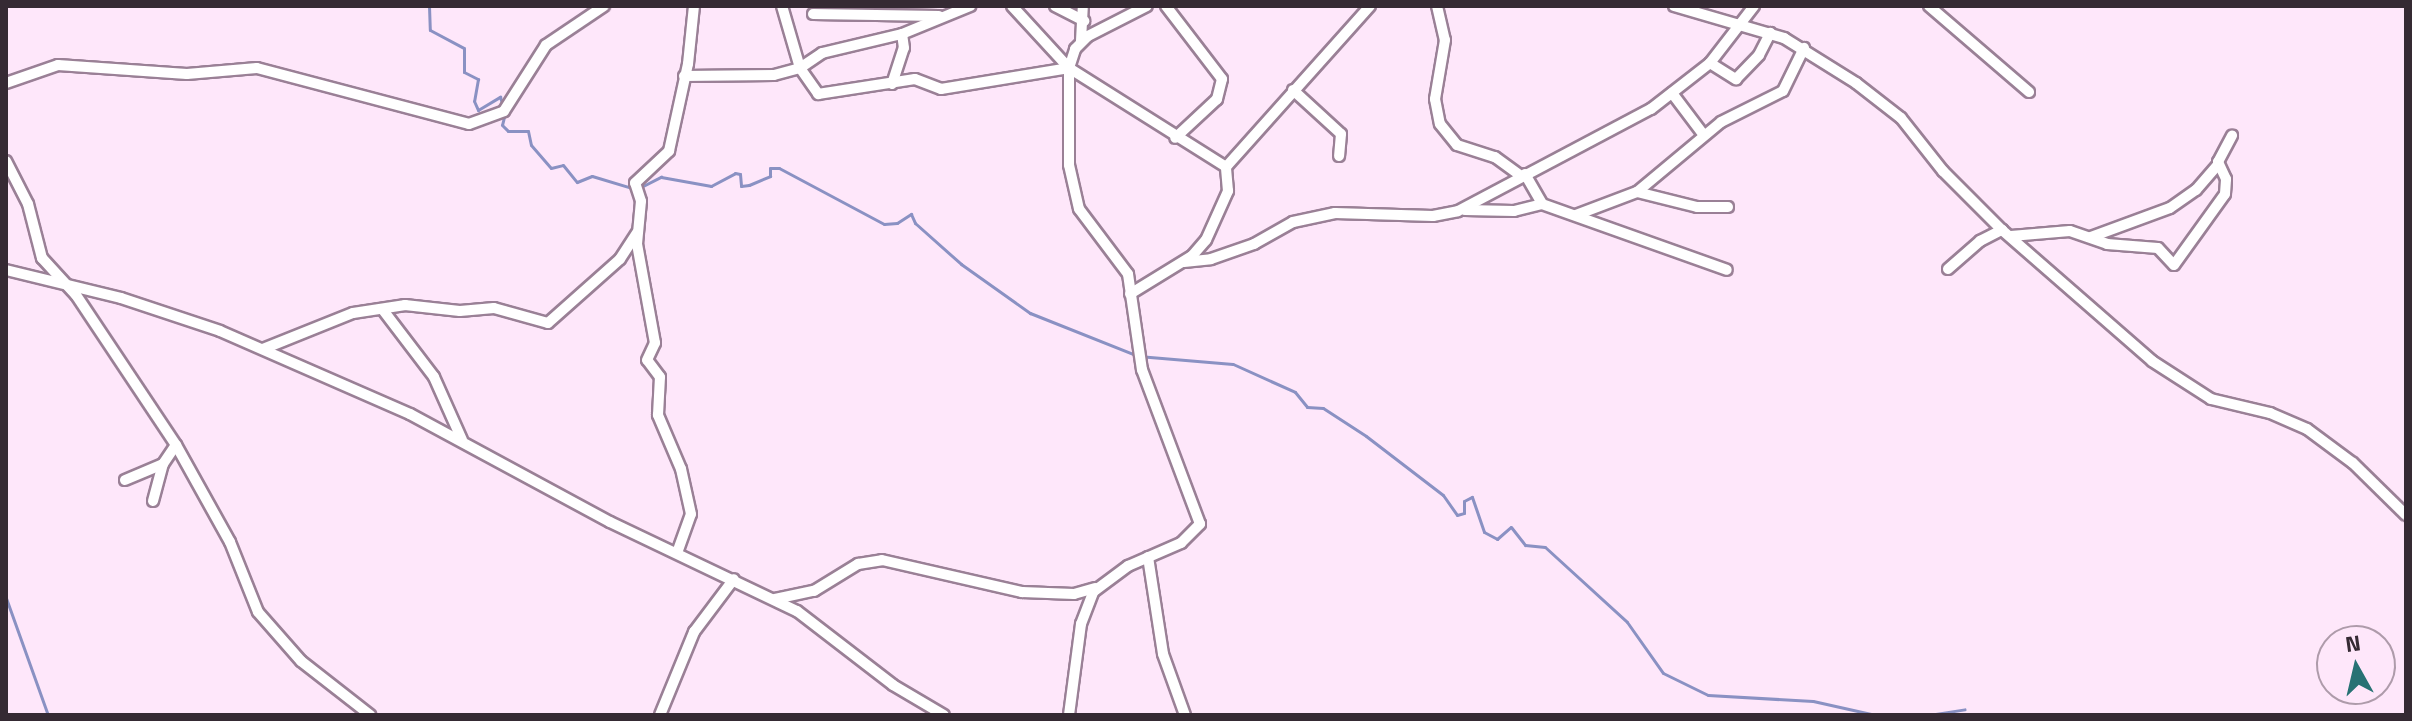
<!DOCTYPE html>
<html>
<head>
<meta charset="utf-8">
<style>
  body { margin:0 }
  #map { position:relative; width:2412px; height:721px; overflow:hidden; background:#fee7fa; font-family:"Titillium Web",sans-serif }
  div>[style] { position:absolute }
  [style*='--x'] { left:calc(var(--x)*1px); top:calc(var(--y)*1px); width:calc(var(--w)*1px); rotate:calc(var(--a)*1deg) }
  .stream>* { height:3px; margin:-1.5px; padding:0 1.5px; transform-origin:1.5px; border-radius:1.5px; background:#8a91c3 }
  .roads { filter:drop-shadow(2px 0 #9a8096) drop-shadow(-2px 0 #9a8096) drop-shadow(0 2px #9a8096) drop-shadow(0 -2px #9a8096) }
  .minor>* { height:10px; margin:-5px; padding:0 5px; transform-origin:5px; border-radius:5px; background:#fff }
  span { translate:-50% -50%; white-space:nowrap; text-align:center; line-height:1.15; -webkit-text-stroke:6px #fee7fa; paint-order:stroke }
  .frame { position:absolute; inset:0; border:8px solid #352a33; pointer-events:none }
  .north { position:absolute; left:2316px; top:625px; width:80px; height:80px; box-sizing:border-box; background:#fee7fa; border:2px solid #ae9baa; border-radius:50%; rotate:352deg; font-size:22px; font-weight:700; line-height:32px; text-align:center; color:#352a33 }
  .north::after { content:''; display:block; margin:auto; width:28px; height:36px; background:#277274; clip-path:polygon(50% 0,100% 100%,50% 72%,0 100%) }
</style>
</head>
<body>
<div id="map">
  <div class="stream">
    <div style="--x:429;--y:6;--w:24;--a:88"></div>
    <div style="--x:430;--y:30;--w:38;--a:28"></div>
    <div style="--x:464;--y:48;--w:24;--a:90"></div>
    <div style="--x:464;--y:72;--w:16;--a:27"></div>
    <div style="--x:478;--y:79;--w:22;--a:100"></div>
    <div style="--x:474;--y:101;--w:10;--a:66"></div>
    <div style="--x:478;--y:110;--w:26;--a:-31"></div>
    <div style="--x:500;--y:97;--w:9;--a:72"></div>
    <div style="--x:505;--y:113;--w:12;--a:104"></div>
    <div style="--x:502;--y:125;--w:8;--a:45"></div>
    <div style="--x:508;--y:131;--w:20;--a:0"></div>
    <div style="--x:528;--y:131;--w:14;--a:78"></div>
    <div style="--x:531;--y:145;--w:30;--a:49"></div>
    <div style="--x:551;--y:168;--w:12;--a:-14"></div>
    <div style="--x:563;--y:165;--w:22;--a:51"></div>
    <div style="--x:577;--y:182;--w:16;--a:-22"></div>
    <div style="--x:592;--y:176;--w:42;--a:16.7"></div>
    <div style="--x:639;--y:188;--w:25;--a:-27"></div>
    <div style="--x:661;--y:177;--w:51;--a:10.2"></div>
    <div style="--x:711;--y:186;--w:27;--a:-28"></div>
    <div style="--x:735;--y:173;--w:5;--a:11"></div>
    <div style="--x:740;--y:174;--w:12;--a:85"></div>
    <div style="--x:741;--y:186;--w:8;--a:-7"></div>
    <div style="--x:749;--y:185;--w:23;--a:-23"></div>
    <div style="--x:770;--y:176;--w:8;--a:-90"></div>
    <div style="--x:770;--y:168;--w:9;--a:0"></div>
    <div style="--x:779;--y:168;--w:119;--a:28.1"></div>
    <div style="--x:884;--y:224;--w:13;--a:-4"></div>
    <div style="--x:897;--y:223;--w:17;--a:-33"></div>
    <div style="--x:911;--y:214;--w:10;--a:66"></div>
    <div style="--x:915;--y:223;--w:62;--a:41.7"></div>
    <div style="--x:961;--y:264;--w:85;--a:35.4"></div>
    <div style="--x:1030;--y:313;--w:116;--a:21.7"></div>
    <div style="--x:1138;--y:356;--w:95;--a:4.8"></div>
    <div style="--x:1233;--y:364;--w:68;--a:24.3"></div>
    <div style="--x:1295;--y:392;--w:19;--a:51"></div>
    <div style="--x:1307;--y:407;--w:16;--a:4"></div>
    <div style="--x:1323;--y:408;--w:51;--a:33.1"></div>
    <div style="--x:1366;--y:436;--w:97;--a:37.5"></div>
    <div style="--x:1443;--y:495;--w:24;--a:55"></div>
    <div style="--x:1457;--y:515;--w:7;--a:-16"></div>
    <div style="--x:1464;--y:513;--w:12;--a:-90"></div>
    <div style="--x:1464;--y:501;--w:9;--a:-27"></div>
    <div style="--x:1472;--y:497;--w:37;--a:71"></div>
    <div style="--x:1484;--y:532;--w:15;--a:28"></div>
    <div style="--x:1497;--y:539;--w:18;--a:-41"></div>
    <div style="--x:1511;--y:527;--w:23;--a:52"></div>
    <div style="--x:1525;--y:545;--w:20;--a:6"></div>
    <div style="--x:1545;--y:547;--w:111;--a:42.4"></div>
    <div style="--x:1627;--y:622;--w:62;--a:54.8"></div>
    <div style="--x:1663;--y:673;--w:50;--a:26.1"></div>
    <div style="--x:1708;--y:695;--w:105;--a:3.3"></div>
    <div style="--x:1813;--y:701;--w:64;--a:12.7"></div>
    <div style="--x:6;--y:598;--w:124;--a:70.3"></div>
    <div style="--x:1929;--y:715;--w:36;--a:-9"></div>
  </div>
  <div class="roads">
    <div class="minor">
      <div style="--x:782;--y:6;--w:65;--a:73.8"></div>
      <div style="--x:800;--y:68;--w:32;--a:55"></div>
      <div style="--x:818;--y:94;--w:98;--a:-8.8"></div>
      <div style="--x:915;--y:79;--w:28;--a:21"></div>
      <div style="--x:941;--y:89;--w:130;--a:-9.3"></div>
      <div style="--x:1012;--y:6;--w:84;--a:47.4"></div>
      <div style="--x:1069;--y:68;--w:186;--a:32.2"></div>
      <div style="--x:1226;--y:167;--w:216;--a:-48.2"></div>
      <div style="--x:1055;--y:6;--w:33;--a:27"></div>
      <div style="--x:1166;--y:6;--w:92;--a:52.5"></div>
      <div style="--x:1222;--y:79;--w:21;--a:104"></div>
      <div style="--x:1217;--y:99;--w:57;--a:137.1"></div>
      <div style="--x:1437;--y:6;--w:35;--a:77"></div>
      <div style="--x:1445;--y:40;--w:60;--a:99.6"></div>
      <div style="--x:1435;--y:99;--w:25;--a:79"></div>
      <div style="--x:1440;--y:124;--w:27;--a:51"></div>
      <div style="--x:1457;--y:145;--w:40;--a:18"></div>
      <div style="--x:1495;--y:157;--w:31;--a:36"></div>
      <div style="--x:1674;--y:6;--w:115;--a:16.2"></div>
      <div style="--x:1784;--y:38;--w:85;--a:32"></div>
      <div style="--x:1856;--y:83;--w:57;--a:37.9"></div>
      <div style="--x:1901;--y:118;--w:68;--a:51.6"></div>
      <div style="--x:1943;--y:171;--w:83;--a:45"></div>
      <div style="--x:2002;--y:230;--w:199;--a:41.1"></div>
      <div style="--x:2152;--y:361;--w:70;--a:32.8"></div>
      <div style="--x:2211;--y:399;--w:61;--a:13.3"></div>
      <div style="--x:2270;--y:413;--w:40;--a:23.4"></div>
      <div style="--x:2307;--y:429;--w:57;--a:36.5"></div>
      <div style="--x:2353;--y:463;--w:74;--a:44.5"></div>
      <div style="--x:1929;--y:6;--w:132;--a:40.7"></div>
      <div style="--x:813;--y:14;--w:126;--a:0.9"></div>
      <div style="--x:1081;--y:41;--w:35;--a:-87"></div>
      <div style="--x:1710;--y:63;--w:31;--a:32"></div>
      <div style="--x:1736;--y:79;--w:33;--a:-46"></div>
      <div style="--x:1759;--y:55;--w:25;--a:-63"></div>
      <div style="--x:684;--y:76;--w:90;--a:-0.6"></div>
      <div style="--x:774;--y:75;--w:27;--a:-15"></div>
      <div style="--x:800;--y:68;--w:27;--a:-34"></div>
      <div style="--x:822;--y:53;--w:82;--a:-13.4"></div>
      <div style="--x:902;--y:34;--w:74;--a:-22.4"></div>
      <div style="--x:6;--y:83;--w:55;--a:-19.1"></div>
      <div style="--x:58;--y:65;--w:129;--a:4"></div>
      <div style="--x:187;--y:74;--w:70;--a:-4.9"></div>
      <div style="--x:257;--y:68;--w:219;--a:14.8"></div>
      <div style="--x:469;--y:124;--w:37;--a:-20"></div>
      <div style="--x:504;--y:111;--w:78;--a:-57.5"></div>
      <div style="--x:546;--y:45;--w:70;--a:-33.9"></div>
      <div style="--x:892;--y:84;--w:38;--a:-72"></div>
      <div style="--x:904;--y:48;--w:14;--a:-98"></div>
      <div style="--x:1293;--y:90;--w:65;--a:42.5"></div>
      <div style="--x:1341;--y:134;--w:22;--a:95"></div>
      <div style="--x:1672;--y:93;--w:51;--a:52.9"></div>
      <div style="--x:6;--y:161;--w:48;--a:62.9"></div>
      <div style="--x:28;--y:204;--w:56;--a:75.5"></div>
      <div style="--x:42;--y:258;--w:50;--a:47.4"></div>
      <div style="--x:76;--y:295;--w:180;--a:56.3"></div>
      <div style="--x:176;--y:445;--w:111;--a:60.9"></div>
      <div style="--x:230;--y:542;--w:75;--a:68.2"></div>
      <div style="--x:258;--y:612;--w:65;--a:48.7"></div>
      <div style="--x:301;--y:661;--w:88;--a:38"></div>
      <div style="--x:1525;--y:174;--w:34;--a:60"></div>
      <div style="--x:1542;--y:204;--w:196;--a:19.6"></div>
      <div style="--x:1637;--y:192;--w:62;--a:14"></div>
      <div style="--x:1697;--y:207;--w:31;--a:0"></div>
      <div style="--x:1465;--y:210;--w:49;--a:1.2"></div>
      <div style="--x:1514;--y:211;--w:29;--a:-14"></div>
      <div style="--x:1576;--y:215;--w:65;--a:-20.7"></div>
      <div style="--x:1637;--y:192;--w:109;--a:-39.8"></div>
      <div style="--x:1721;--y:122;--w:69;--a:-26.6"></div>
      <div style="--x:1783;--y:91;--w:48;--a:-64"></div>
      <div style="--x:2011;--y:236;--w:59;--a:-4.8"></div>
      <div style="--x:2070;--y:231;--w:39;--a:19"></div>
      <div style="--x:2107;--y:244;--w:51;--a:4.5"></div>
      <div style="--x:2158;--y:248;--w:23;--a:47"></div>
      <div style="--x:2174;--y:265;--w:87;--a:-54.3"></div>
      <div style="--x:2225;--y:194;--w:15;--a:-86"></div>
      <div style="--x:2226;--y:179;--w:19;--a:-115"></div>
      <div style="--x:2218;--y:162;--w:30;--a:-62"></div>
      <div style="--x:2091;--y:237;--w:84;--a:-20.2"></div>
      <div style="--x:2170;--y:208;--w:32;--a:-35"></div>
      <div style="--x:2196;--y:190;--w:33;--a:-49"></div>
      <div style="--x:1184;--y:262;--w:27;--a:-6"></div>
      <div style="--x:1211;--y:259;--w:46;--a:-19.2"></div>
      <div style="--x:1254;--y:244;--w:45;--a:-29.4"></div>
      <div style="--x:1293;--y:222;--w:43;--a:-12.1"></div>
      <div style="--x:1335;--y:213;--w:98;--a:1.8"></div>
      <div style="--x:1433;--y:216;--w:25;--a:-11"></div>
      <div style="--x:1458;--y:211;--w:218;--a:-27.9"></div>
      <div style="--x:1651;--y:109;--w:75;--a:-37.9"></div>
      <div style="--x:1710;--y:63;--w:72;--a:-52.3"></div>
      <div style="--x:1948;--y:269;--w:43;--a:-41.2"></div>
      <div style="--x:1980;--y:241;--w:25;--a:-27"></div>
      <div style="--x:6;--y:270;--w:118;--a:13.7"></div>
      <div style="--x:121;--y:298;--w:104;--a:18.4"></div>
      <div style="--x:220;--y:331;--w:207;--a:23.6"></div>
      <div style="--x:410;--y:414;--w:227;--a:28.4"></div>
      <div style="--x:610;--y:522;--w:207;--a:25.5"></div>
      <div style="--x:797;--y:611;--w:121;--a:37.6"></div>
      <div style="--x:893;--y:685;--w:59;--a:30.5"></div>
      <div style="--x:1130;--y:294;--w:73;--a:-31.5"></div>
      <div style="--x:1192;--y:256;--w:21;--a:-49"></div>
      <div style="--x:1206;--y:240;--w:54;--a:-65.8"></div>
      <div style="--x:1228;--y:191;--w:24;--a:-95"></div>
      <div style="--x:383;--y:310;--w:84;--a:52.7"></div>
      <div style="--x:434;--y:377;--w:69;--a:66"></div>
      <div style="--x:263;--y:349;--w:97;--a:-21.8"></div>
      <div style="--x:353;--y:313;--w:53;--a:-8.7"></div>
      <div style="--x:405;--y:305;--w:55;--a:6.2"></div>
      <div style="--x:460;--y:311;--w:34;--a:-5"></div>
      <div style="--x:494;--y:308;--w:56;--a:15.5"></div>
      <div style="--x:548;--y:323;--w:96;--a:-41.6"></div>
      <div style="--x:620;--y:259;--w:31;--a:-57"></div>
      <div style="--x:125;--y:480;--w:41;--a:-22.8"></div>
      <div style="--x:163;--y:464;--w:23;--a:-56"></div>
      <div style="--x:153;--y:501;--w:38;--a:-75"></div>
      <div style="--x:677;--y:553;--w:41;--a:-70.3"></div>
      <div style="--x:691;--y:514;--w:46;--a:-102.5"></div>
      <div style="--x:681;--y:469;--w:59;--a:-113.1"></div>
      <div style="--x:658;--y:415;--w:38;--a:-87"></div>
      <div style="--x:660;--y:377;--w:21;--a:-127"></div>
      <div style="--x:647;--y:360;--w:19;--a:-65"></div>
      <div style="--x:655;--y:343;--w:101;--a:-100.3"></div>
      <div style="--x:637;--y:244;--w:43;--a:-84.7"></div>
      <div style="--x:641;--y:201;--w:19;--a:-108"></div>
      <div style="--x:635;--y:183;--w:47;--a:-43.3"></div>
      <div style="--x:669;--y:151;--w:89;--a:-77.7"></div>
      <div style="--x:688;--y:64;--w:58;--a:-84.1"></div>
      <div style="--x:1148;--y:557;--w:98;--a:81.2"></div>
      <div style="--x:1163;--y:654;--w:65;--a:70.2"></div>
      <div style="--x:775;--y:599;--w:40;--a:-12"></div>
      <div style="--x:814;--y:591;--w:52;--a:-31.5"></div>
      <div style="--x:858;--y:564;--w:24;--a:-9"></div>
      <div style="--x:882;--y:560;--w:144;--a:12.9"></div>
      <div style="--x:1022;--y:592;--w:52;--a:2.2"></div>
      <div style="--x:1074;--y:594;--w:22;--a:-16"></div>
      <div style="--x:660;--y:715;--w:90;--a:-67.7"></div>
      <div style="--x:694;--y:632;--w:66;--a:-53"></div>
      <div style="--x:1069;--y:715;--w:92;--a:-82.5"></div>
      <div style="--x:1081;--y:624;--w:34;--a:-69"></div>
      <div style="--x:1093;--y:592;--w:44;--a:-36.6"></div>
      <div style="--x:1128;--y:566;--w:58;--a:-23.5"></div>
      <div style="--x:1181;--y:543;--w:27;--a:-45"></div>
      <div style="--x:1200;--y:524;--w:165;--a:-110.6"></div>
      <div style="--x:1142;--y:370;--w:97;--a:-98.3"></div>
      <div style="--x:1128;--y:274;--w:81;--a:-127"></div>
      <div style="--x:1079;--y:209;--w:45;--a:-102.8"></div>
      <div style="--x:1069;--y:165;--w:97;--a:-90"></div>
      <div style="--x:1069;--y:68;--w:20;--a:-72"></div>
      <div style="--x:1075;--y:49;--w:18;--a:-45"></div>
      <div style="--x:1088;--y:36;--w:66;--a:-27"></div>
    </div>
  </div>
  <div class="frame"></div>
  <div class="north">N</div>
</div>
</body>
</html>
